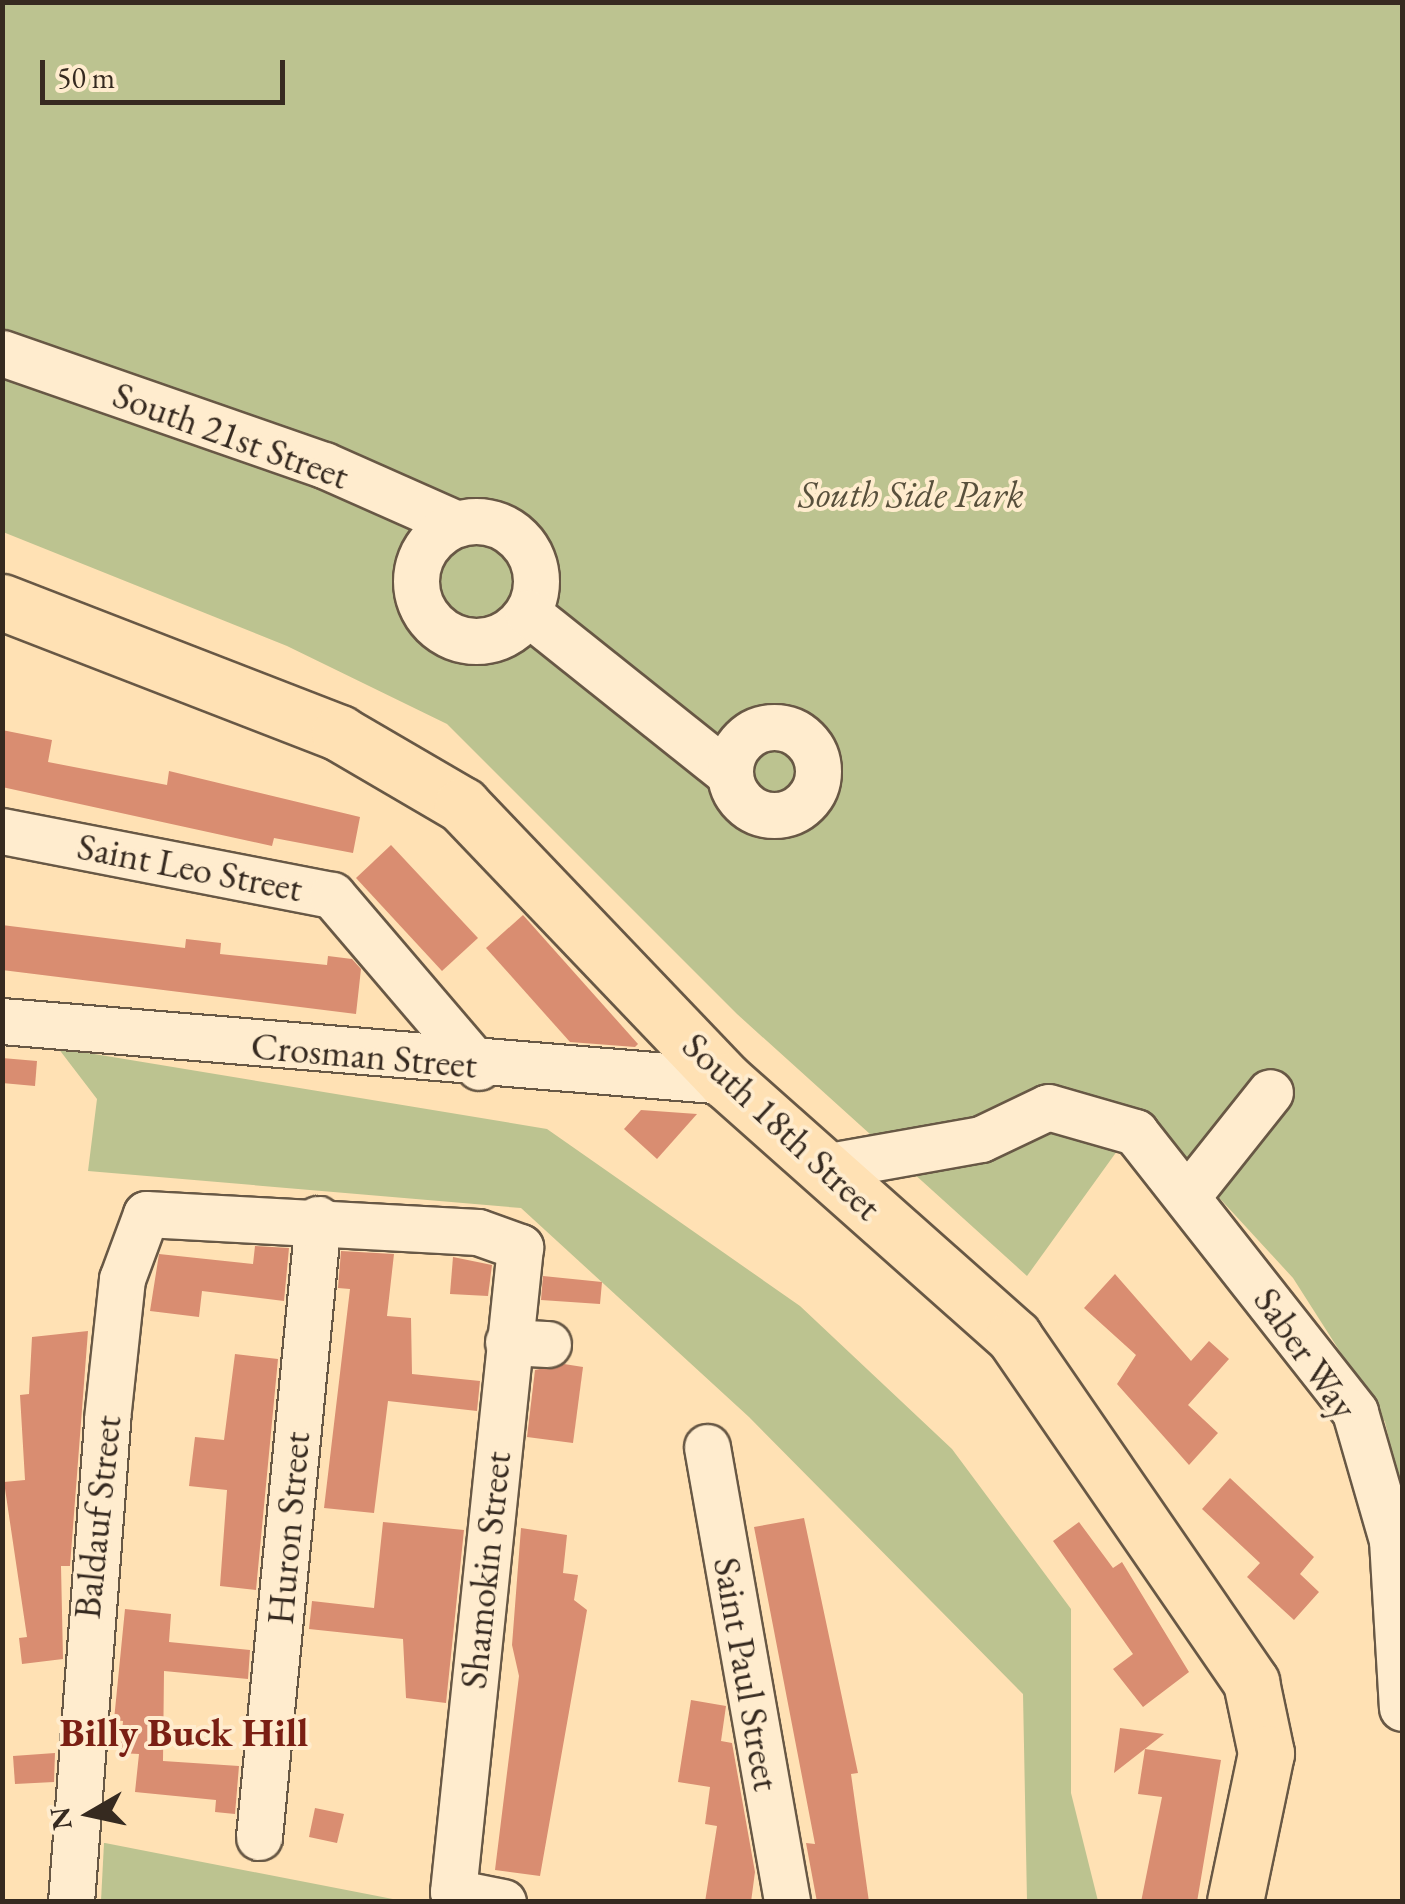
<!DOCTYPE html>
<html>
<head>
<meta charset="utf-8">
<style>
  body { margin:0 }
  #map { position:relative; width:1405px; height:1904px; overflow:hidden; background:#ffe1b4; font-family:"EB Garamond",serif }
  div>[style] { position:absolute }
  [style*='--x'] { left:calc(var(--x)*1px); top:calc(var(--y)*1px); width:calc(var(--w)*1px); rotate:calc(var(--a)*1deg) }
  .green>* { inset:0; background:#bcc390 }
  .building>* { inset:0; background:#d98d71 }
  .roads { filter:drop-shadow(2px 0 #685845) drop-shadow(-2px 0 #685845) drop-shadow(0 2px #685845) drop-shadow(0 -2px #685845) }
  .minor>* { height:45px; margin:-22.5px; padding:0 22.5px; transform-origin:22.5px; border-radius:22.5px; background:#ffecce }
  .minor>.ring { margin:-22.5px; padding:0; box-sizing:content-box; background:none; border:45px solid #ffecce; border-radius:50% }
  .major>* { height:55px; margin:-27.5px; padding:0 27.5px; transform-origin:27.5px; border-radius:27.5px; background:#ffe1b4 }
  span { translate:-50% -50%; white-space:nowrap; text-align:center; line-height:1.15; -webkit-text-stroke:8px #ffecce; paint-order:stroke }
  .street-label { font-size:38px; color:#362a20 }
  .park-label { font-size:38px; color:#58503c; font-style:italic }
  .neighbourhood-label { font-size:40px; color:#7a1f14; font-weight:700 }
  .frame { position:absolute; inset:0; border:5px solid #362a20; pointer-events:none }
  .north { position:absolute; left:40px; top:1764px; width:100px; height:100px; -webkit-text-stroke:8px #ffecce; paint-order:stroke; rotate:261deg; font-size:28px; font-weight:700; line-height:40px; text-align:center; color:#362a20 }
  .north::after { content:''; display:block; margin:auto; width:35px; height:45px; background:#362a20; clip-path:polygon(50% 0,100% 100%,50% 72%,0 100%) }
  .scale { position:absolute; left:40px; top:60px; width:245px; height:45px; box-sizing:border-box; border:5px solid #362a20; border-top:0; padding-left:12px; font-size:30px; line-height:35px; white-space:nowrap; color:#362a20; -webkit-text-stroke:8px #ffecce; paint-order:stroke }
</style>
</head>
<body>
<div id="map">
  <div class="green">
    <div style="clip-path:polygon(2px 3px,1402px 3px,1402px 1497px,1385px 1422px,1293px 1278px,1143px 1115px,1027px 1276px,737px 1014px,447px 724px,287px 646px,3px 532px)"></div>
    <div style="clip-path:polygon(58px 1048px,547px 1129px,800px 1306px,952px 1449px,1071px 1609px,1071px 1793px,1098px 1901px,1027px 1901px,1023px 1694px,749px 1417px,521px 1208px,88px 1171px,97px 1099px)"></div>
    <div style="clip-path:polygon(104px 1843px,105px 1843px,403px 1901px,101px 1901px)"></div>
  </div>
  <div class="building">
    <div style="clip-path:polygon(2px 730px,52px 740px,48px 762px,167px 785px,169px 771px,360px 817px,353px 853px,274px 838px,272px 846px,2px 787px)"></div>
    <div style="clip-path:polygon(391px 845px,478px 938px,442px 971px,356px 878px)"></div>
    <div style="clip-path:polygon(523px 915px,638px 1044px,635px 1047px,570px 1042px,486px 948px)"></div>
    <div style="clip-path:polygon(2px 925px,185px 948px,186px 939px,221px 943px,220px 954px,327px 965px,328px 956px,352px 959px,361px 969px,356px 1014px,2px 970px)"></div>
    <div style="clip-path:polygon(2px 1058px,37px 1061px,35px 1086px,2px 1083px)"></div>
    <div style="clip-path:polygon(641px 1110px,697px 1114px,657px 1159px,624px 1129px)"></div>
    <div style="clip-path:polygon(255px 1246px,289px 1248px,284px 1301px,202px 1291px,199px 1317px,150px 1311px,159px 1254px,253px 1264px)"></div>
    <div style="clip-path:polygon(341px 1251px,394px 1254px,387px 1316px,411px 1318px,412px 1374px,480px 1381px,477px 1411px,388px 1401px,374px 1513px,324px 1508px,350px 1289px,338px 1288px)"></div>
    <div style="clip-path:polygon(453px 1257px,492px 1265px,488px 1296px,450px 1294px)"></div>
    <div style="clip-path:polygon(1115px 1274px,1191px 1361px,1209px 1341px,1229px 1359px,1188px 1405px,1218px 1433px,1189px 1465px,1117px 1384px,1136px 1355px,1084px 1308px)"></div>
    <div style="clip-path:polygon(543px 1276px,602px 1282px,600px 1304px,541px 1300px)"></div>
    <div style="clip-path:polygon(88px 1331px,70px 1566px,61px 1566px,63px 1659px,22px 1664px,19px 1638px,27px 1637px,4px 1482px,25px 1480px,20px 1395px,29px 1394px,32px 1337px)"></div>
    <div style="clip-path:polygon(235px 1354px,278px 1359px,256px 1590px,220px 1586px,227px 1490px,189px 1486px,195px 1437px,224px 1440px)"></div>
    <div style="clip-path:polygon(564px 1364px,583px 1367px,573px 1443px,527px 1437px,535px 1370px)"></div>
    <div style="clip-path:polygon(1230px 1478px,1314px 1557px,1300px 1574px,1319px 1592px,1294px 1620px,1247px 1577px,1260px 1563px,1202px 1509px)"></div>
    <div style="clip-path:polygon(804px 1518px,858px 1773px,851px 1774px,869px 1902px,817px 1902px,806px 1843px,815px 1844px,754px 1527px)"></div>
    <div style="clip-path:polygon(383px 1522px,464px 1530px,446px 1703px,406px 1698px,403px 1639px,309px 1629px,312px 1601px,374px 1608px)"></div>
    <div style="clip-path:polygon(1079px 1522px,1113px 1568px,1122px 1562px,1189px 1672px,1143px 1707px,1113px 1669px,1133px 1654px,1053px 1541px)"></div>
    <div style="clip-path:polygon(521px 1528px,567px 1535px,563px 1573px,578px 1575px,574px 1600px,587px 1610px,540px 1876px,495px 1870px,519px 1676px,512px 1645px)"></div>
    <div style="clip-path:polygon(125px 1609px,171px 1614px,169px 1642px,250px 1650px,248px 1679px,164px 1671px,163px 1761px,239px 1766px,235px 1814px,215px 1812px,216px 1800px,135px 1792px,139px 1754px,120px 1753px,123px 1721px,114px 1720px)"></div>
    <div style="clip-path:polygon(691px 1700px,726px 1706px,721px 1741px,732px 1743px,755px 1872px,751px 1902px,705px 1902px,717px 1826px,705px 1824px,710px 1787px,678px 1782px)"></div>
    <div style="clip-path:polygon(1120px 1728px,1164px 1734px,1114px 1773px)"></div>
    <div style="clip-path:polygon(1145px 1749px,1221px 1760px,1197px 1902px,1141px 1902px,1162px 1797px,1138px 1794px)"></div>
    <div style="clip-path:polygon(55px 1753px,54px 1782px,15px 1784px,13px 1756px)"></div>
    <div style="clip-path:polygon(315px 1808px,344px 1814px,337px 1843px,309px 1837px)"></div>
  </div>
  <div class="roads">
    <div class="minor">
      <div style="--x:2;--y:353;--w:341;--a:19.2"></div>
      <div style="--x:324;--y:465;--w:145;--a:23.9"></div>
      <div class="ring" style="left:416px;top:521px;width:75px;height:75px"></div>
      <div style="--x:528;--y:613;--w:258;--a:38.6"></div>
      <div class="ring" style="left:730px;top:727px;width:43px;height:43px"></div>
      <div style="--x:2;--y:831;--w:336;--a:11"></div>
      <div style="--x:332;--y:895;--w:226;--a:49.5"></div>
      <div style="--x:2;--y:1021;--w:726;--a:4.74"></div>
      <div style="--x:824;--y:1167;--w:159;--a:-10.1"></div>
      <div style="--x:981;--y:1139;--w:74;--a:-25.5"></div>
      <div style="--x:1048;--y:1107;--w:91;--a:16"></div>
      <div style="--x:1135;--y:1132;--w:356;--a:51.8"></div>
      <div style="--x:1355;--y:1412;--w:133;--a:73.9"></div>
      <div style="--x:1392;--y:1540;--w:168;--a:86.6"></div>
      <div style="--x:1189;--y:1194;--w:130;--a:-51.5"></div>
      <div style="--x:508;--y:1342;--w:40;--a:2.9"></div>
      <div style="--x:707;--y:1447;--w:462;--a:80"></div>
      <div style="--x:259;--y:1837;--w:621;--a:-84.55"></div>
      <div style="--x:71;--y:1902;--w:484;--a:-85.7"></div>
      <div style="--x:107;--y:1419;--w:141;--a:-83.9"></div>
      <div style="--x:122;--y:1279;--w:69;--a:-69.7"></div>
      <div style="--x:146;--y:1214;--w:332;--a:3.1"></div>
      <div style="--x:478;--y:1232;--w:45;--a:19.7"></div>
      <div style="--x:520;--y:1247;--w:648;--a:95.93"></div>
      <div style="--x:453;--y:1892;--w:51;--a:11.3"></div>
    </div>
    <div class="major">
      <div style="--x:2;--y:602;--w:362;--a:21.2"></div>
      <div style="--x:339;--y:733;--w:143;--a:30.3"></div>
      <div style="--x:462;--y:805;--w:382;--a:46.3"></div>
      <div style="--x:726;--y:1081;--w:385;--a:41.6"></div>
      <div style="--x:1014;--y:1337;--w:419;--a:55.5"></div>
      <div style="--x:1251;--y:1682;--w:73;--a:78.1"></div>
      <div style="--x:1266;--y:1753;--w:152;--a:101.8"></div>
    </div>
  </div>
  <div class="street-label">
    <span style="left:231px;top:435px;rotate:20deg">South 21st Street</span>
    <span style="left:190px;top:867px;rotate:11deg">Saint Leo Street</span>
    <span style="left:364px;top:1055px;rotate:5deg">Crosman Street</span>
    <span style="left:782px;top:1126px;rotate:43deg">South 18th Street</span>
    <span style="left:1306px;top:1353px;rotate:55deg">Saber Way</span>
    <span style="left:97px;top:1517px;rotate:-84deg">Baldauf Street</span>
    <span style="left:288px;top:1528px;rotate:-85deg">Huron Street</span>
    <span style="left:485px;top:1570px;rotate:-84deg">Shamokin Street</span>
    <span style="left:747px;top:1674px;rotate:80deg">Saint Paul Street</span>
  </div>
  <div class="park-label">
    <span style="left:911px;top:494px">South Side Park</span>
  </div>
  <div class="neighbourhood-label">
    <span style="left:184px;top:1732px">Billy Buck Hill</span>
  </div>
  <div class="frame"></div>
  <div class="north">N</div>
  <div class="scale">50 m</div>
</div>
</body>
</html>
